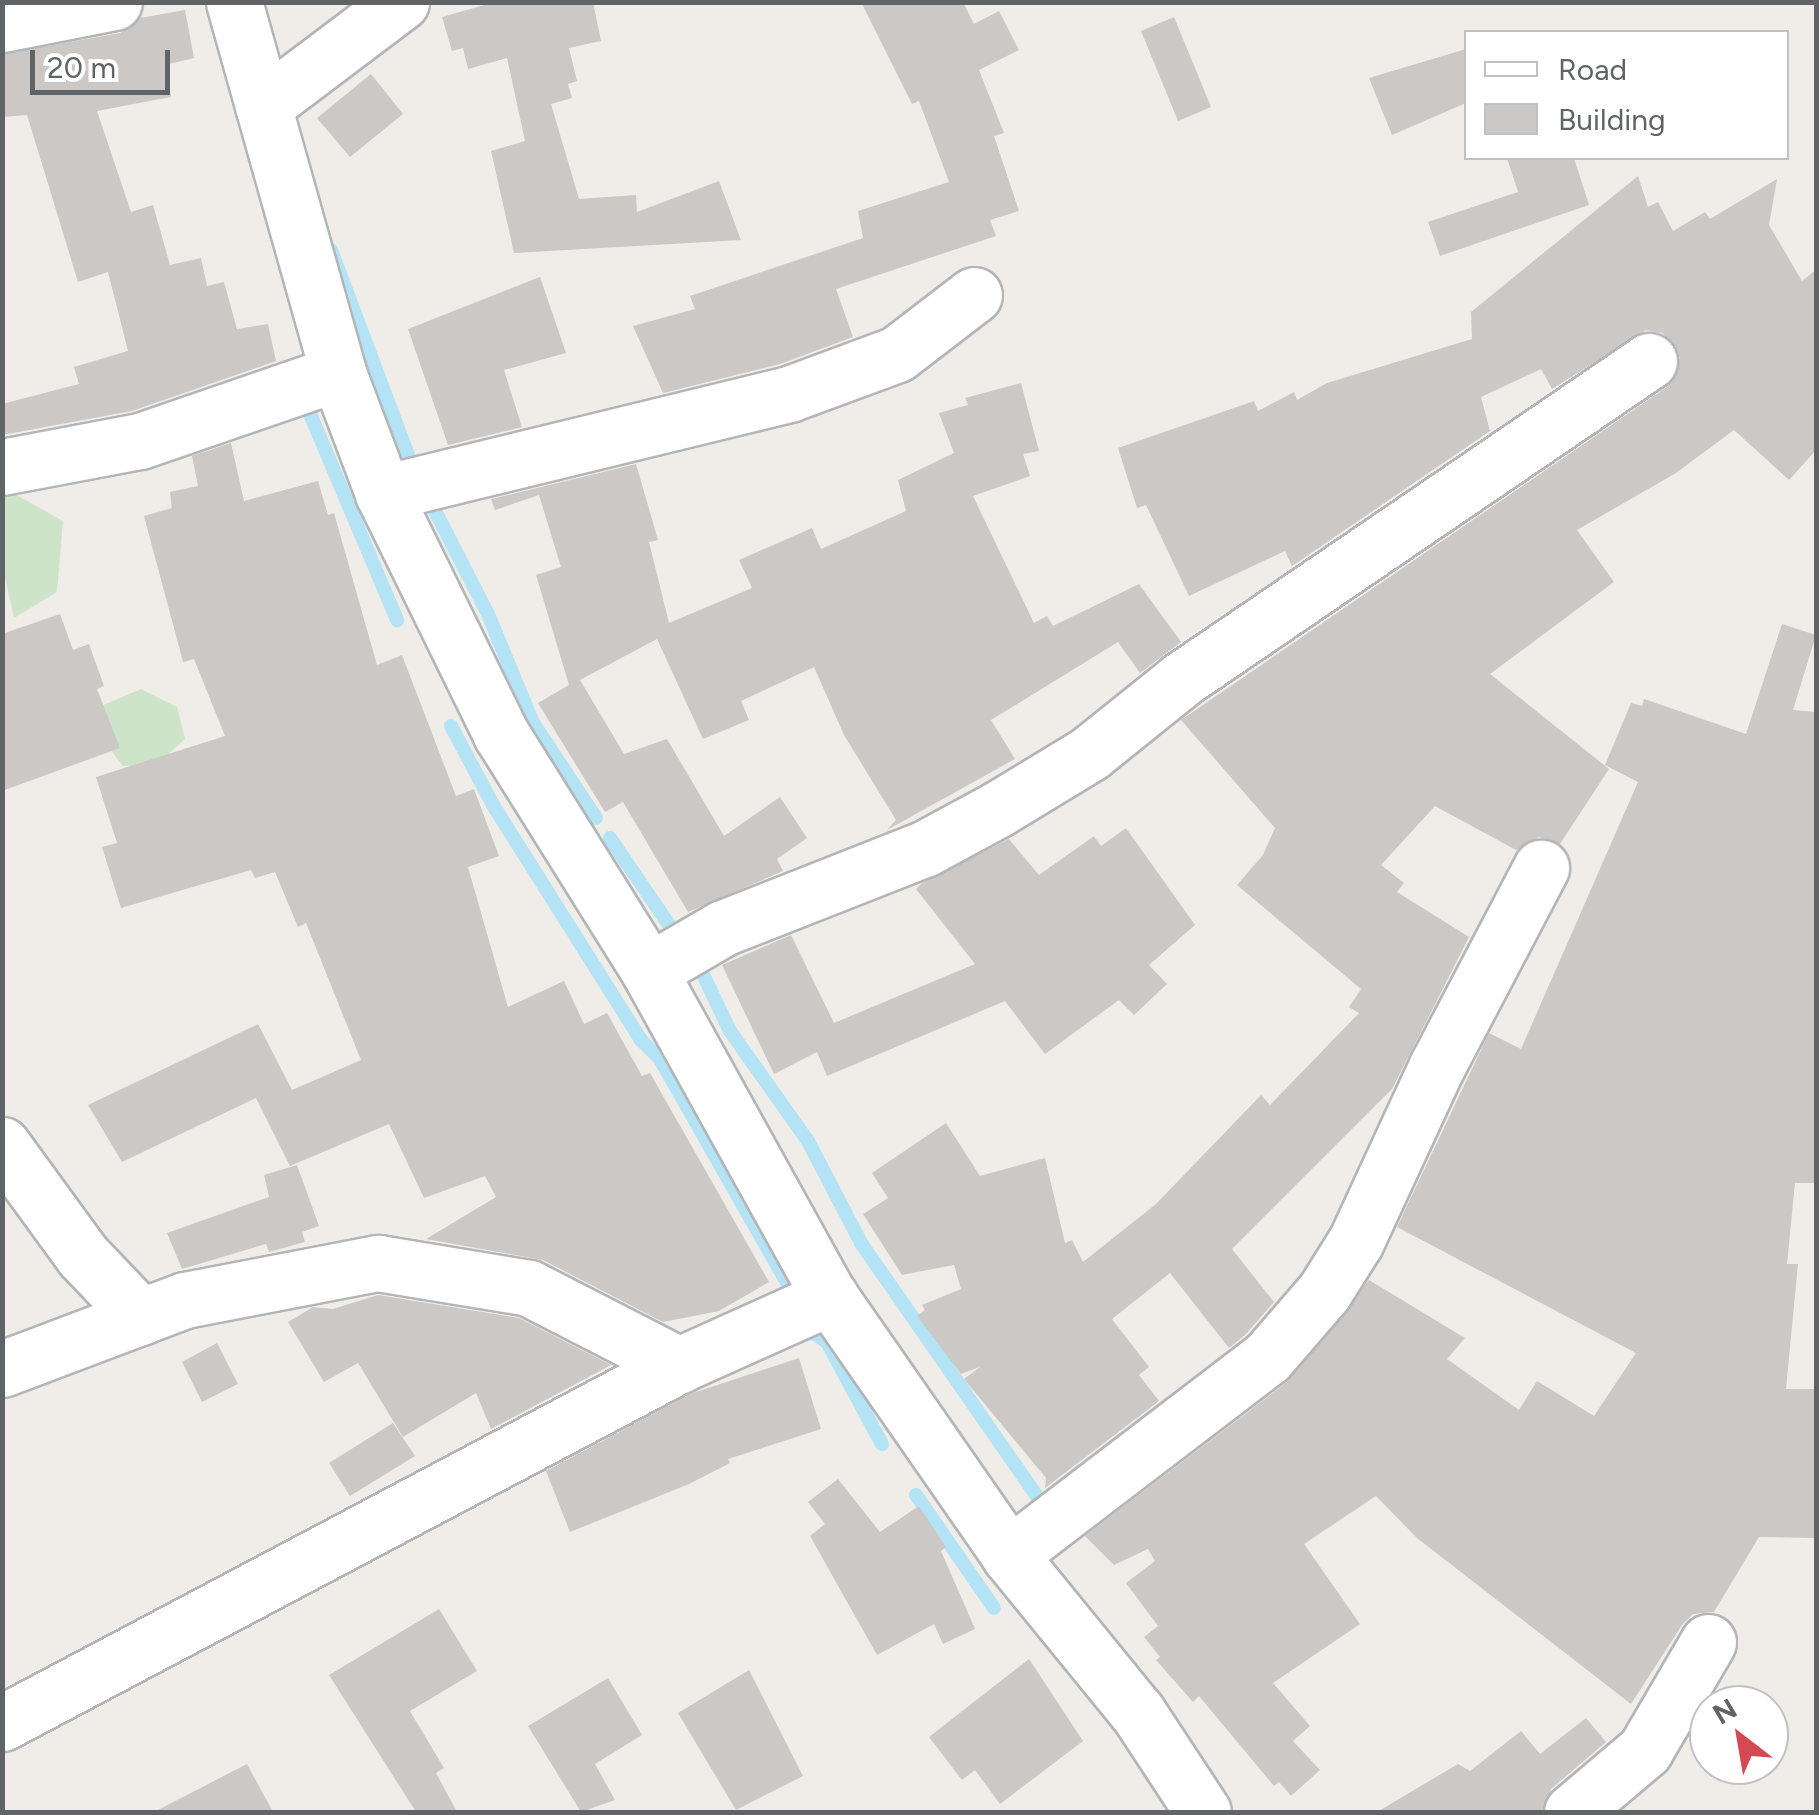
<!DOCTYPE html>
<html>
<head>
<meta charset="utf-8">
<style>
  body { margin:0 }
  #map { position:relative; width:1819px; height:1815px; overflow:hidden; background:#f0ede9; font-family:Figtree,sans-serif }
  div>[style] { position:absolute }
  [style*='--x'] { left:calc(var(--x)*1px); top:calc(var(--y)*1px); width:calc(var(--w)*1px); rotate:calc(var(--a)*1deg) }
  .green>* { inset:0; background:#cde4c9 }
  .stream>* { height:14px; margin:-7px; padding:0 7px; transform-origin:7px; border-radius:7px; background:#b3e3f5 }
  .building>* { inset:0; background:#cbc8c5 }
  .roads { filter:drop-shadow(2px 0 #b3b6b9) drop-shadow(-2px 0 #b3b6b9) drop-shadow(0 2px #b3b6b9) drop-shadow(0 -2px #b3b6b9) }
  .minor>* { height:55px; margin:-27.5px; padding:0 27.5px; transform-origin:27.5px; border-radius:27.5px; background:#fff }
  span { translate:-50% -50%; white-space:nowrap; text-align:center; line-height:1.15; -webkit-text-stroke:9px #fff; paint-order:stroke }
  .frame { position:absolute; inset:0; border:5px solid #606467; pointer-events:none }
  .legend { position:absolute; left:1464px; top:30px; width:325px; height:130px; box-sizing:border-box; background:#fff; border:2px solid #bfc1c2; margin:0; padding:12px 18px; list-style:none; font-size:30px; color:#606467 }
  .legend li { display:flex; align-items:center; gap:20px; height:50px }
  .legend b { width:50px; border:2px solid #bfc1c2 }
  .north { position:absolute; left:1689px; top:1685px; width:100px; height:100px; box-sizing:border-box; background:#fff; border:2px solid #bfc1c2; border-radius:50%; rotate:329deg; font-size:28px; font-weight:700; line-height:40px; text-align:center; color:#606467 }
  .north::after { content:''; display:block; margin:auto; width:35px; height:45px; background:#d54955; clip-path:polygon(50% 0,100% 100%,50% 72%,0 100%) }
  .scale { position:absolute; left:30px; top:50px; width:140px; height:45px; box-sizing:border-box; border:5px solid #606467; border-top:0; padding-left:12px; font-size:30px; line-height:35px; white-space:nowrap; color:#606467; -webkit-text-stroke:8px #fff; paint-order:stroke }
</style>
</head>
<body>
<div id="map">
  <div class="green">
    <div style="clip-path:polygon(2px 487px,63px 521px,57px 592px,14px 618px,3px 569px)"></div>
    <div style="clip-path:polygon(141px 689px,177px 707px,185px 739px,155px 766px,123px 766px,98px 734px,101px 706px)"></div>
  </div>
  <div class="stream">
    <div style="--x:331;--y:250;--w:219;--a:69.4"></div>
    <div style="--x:305;--y:402;--w:237;--a:67.1"></div>
    <div style="--x:426;--y:493;--w:136;--a:62.9"></div>
    <div style="--x:488;--y:614;--w:116;--a:67.6"></div>
    <div style="--x:532;--y:721;--w:116;--a:56.6"></div>
    <div style="--x:451;--y:726;--w:89;--a:62"></div>
    <div style="--x:493;--y:805;--w:278;--a:57.8"></div>
    <div style="--x:641;--y:1040;--w:27;--a:45"></div>
    <div style="--x:660;--y:1059;--w:255;--a:60.4"></div>
    <div style="--x:610;--y:838;--w:125;--a:55.8"></div>
    <div style="--x:698;--y:964;--w:74;--a:64.5"></div>
    <div style="--x:730;--y:1031;--w:135;--a:54.7"></div>
    <div style="--x:808;--y:1141;--w:115;--a:62.5"></div>
    <div style="--x:861;--y:1243;--w:319;--a:55.2"></div>
    <div style="--x:801;--y:1335;--w:13;--a:-9"></div>
    <div style="--x:814;--y:1333;--w:16;--a:35"></div>
    <div style="--x:827;--y:1342;--w:116;--a:61.7"></div>
    <div style="--x:916;--y:1495;--w:137;--a:55.4"></div>
  </div>
  <div class="building">
    <div style="clip-path:polygon(495px 2px,593px 2px,601px 41px,569px 48px,577px 81px,568px 84px,572px 98px,551px 104px,579px 199px,636px 195px,637px 212px,719px 181px,741px 240px,514px 253px,491px 151px,525px 141px,507px 58px,468px 69px,463px 48px,452px 51px,442px 17px)"></div>
    <div style="clip-path:polygon(861px 2px,963px 2px,974px 24px,999px 11px,1019px 50px,979px 70px,1004px 133px,994px 136px,1019px 211px,990px 220px,996px 236px,836px 289px,853px 337px,780px 364px,663px 393px,633px 326px,695px 309px,690px 296px,863px 238px,858px 211px,949px 182px,919px 101px,912px 104px)"></div>
    <div style="clip-path:polygon(185px 10px,194px 58px,165px 65px,171px 97px,97px 111px,131px 212px,153px 205px,170px 265px,201px 258px,207px 286px,224px 282px,237px 329px,268px 324px,276px 361px,132px 411px,2px 435px,2px 404px,79px 384px,74px 367px,128px 351px,108px 272px,78px 282px,27px 115px,2px 117px,2px 54px,120px 33px,140px 18px)"></div>
    <div style="clip-path:polygon(1174px 17px,1211px 107px,1178px 121px,1141px 31px)"></div>
    <div style="clip-path:polygon(1466px 49px,1466px 103px,1392px 135px,1369px 78px)"></div>
    <div style="clip-path:polygon(371px 74px,403px 114px,350px 157px,317px 118px)"></div>
    <div style="clip-path:polygon(1507px 158px,1574px 158px,1589px 205px,1440px 256px,1428px 222px,1518px 192px)"></div>
    <div style="clip-path:polygon(1638px 176px,1648px 207px,1658px 202px,1673px 231px,1705px 212px,1710px 219px,1777px 179px,1769px 225px,1802px 281px,1816px 270px,1816px 450px,1789px 480px,1734px 430px,1676px 473px,1577px 530px,1614px 582px,1490px 674px,1609px 769px,1560px 844px,1539px 837px,1516px 850px,1435px 806px,1381px 865px,1404px 883px,1397px 892px,1469px 937px,1392px 1089px,1232px 1249px,1274px 1302px,1245px 1335px,1229px 1348px,1170px 1273px,1112px 1319px,1149px 1367px,1139px 1375px,1159px 1401px,1045px 1488px,1046px 1478px,964px 1379px,980px 1367px,961px 1374px,917px 1316px,925px 1310px,922px 1305px,961px 1289px,954px 1265px,902px 1275px,863px 1214px,888px 1198px,872px 1173px,946px 1123px,980px 1176px,1045px 1158px,1065px 1243px,1072px 1240px,1083px 1262px,1156px 1204px,1261px 1095px,1270px 1105px,1359px 1013px,1349px 1007px,1361px 989px,1237px 885px,1263px 855px,1275px 828px,1181px 720px,1667px 387px,1680px 358px,1663px 333px,1646px 330px,1552px 389px,1541px 369px,1481px 397px,1490px 431px,1292px 566px,1285px 551px,1189px 596px,1146px 505px,1137px 508px,1118px 448px,1254px 401px,1258px 411px,1294px 392px,1297px 400px,1327px 383px,1472px 339px,1471px 312px)"></div>
    <div style="clip-path:polygon(540px 277px,566px 353px,504px 370px,522px 427px,448px 445px,408px 329px)"></div>
    <div style="clip-path:polygon(1021px 383px,1039px 451px,1023px 454px,1030px 476px,973px 496px,1034px 623px,1047px 616px,1053px 626px,1139px 584px,1181px 642px,1140px 673px,1118px 642px,991px 720px,1015px 759px,887px 830px,896px 820px,844px 735px,814px 667px,741px 701px,749px 720px,703px 739px,657px 639px,580px 680px,624px 754px,667px 739px,724px 836px,780px 797px,807px 838px,777px 859px,783px 871px,688px 912px,623px 802px,605px 812px,538px 703px,569px 685px,536px 575px,561px 567px,539px 495px,495px 510px,491px 499px,636px 464px,658px 540px,649px 542px,669px 623px,752px 588px,739px 560px,812px 528px,821px 549px,906px 511px,898px 480px,954px 453px,939px 413px,968px 405px,965px 398px)"></div>
    <div style="clip-path:polygon(231px 443px,244px 501px,318px 481px,328px 515px,334px 513px,377px 665px,402px 655px,456px 796px,474px 789px,499px 856px,468px 867px,508px 1007px,564px 981px,584px 1024px,607px 1013px,642px 1076px,650px 1073px,769px 1282px,719px 1311px,663px 1322px,543px 1260px,426px 1239px,496px 1197px,485px 1176px,424px 1198px,389px 1124px,290px 1166px,256px 1098px,122px 1162px,88px 1105px,258px 1024px,292px 1090px,361px 1060px,306px 923px,298px 927px,275px 872px,255px 878px,251px 870px,121px 908px,102px 847px,117px 843px,96px 777px,225px 736px,194px 659px,183px 662px,144px 516px,172px 508px,170px 492px,198px 486px,192px 456px)"></div>
    <div style="clip-path:polygon(60px 614px,73px 650px,89px 644px,104px 686px,97px 689px,120px 748px,2px 791px,2px 634px)"></div>
    <div style="clip-path:polygon(1782px 624px,1816px 635px,1793px 710px,1816px 712px,1816px 1183px,1795px 1183px,1787px 1264px,1798px 1264px,1786px 1389px,1816px 1389px,1816px 1538px,1759px 1537px,1714px 1612px,1693px 1614px,1682px 1625px,1631px 1704px,1417px 1538px,1376px 1496px,1304px 1544px,1360px 1624px,1273px 1683px,1310px 1726px,1293px 1741px,1320px 1770px,1291px 1796px,1279px 1782px,1274px 1786px,1199px 1696px,1193px 1702px,1156px 1660px,1160px 1657px,1144px 1637px,1158px 1626px,1126px 1583px,1155px 1561px,1148px 1549px,1114px 1565px,1085px 1536px,1286px 1383px,1369px 1280px,1465px 1338px,1447px 1359px,1519px 1410px,1537px 1381px,1594px 1416px,1636px 1353px,1397px 1227px,1489px 1033px,1521px 1049px,1638px 782px,1605px 765px,1631px 703px,1642px 706px,1644px 699px,1746px 734px)"></div>
    <div style="clip-path:polygon(1126px 828px,1195px 925px,1149px 965px,1167px 984px,1134px 1015px,1119px 1000px,1045px 1054px,1005px 1001px,827px 1076px,817px 1052px,774px 1074px,722px 965px,791px 935px,834px 1023px,975px 964px,916px 889px,922px 883px,1009px 839px,1039px 875px,1094px 836px,1101px 846px)"></div>
    <div style="clip-path:polygon(297px 1165px,319px 1226px,302px 1232px,305px 1242px,269px 1252px,266px 1244px,182px 1269px,167px 1233px,269px 1197px,264px 1175px)"></div>
    <div style="clip-path:polygon(378px 1295px,519px 1318px,611px 1365px,491px 1429px,476px 1393px,403px 1437px,358px 1363px,324px 1382px,288px 1322px,313px 1307px,333px 1309px)"></div>
    <div style="clip-path:polygon(217px 1343px,238px 1384px,202px 1402px,182px 1362px)"></div>
    <div style="clip-path:polygon(799px 1358px,821px 1429px,728px 1459px,730px 1463px,689px 1484px,570px 1532px,546px 1471px,690px 1394px)"></div>
    <div style="clip-path:polygon(393px 1423px,415px 1456px,350px 1496px,329px 1463px)"></div>
    <div style="clip-path:polygon(838px 1479px,880px 1532px,919px 1506px,946px 1547px,941px 1551px,975px 1629px,943px 1644px,934px 1624px,877px 1655px,810px 1536px,825px 1524px,808px 1502px)"></div>
    <div style="clip-path:polygon(439px 1609px,477px 1671px,410px 1711px,444px 1768px,436px 1773px,457px 1812px,416px 1812px,329px 1675px)"></div>
    <div style="clip-path:polygon(1029px 1659px,1083px 1741px,1000px 1804px,975px 1770px,962px 1780px,929px 1737px)"></div>
    <div style="clip-path:polygon(749px 1670px,803px 1776px,736px 1810px,678px 1713px)"></div>
    <div style="clip-path:polygon(608px 1678px,642px 1735px,595px 1764px,615px 1800px,581px 1812px,528px 1726px)"></div>
    <div style="clip-path:polygon(1586px 1718px,1606px 1742px,1552px 1788px,1542px 1812px,1377px 1812px,1458px 1764px,1470px 1771px,1521px 1731px,1540px 1754px)"></div>
    <div style="clip-path:polygon(247px 1764px,273px 1812px,154px 1812px)"></div>
  </div>
  <div class="roads">
    <div class="minor">
      <div style="--x:234;--y:2;--w:385;--a:74.3"></div>
      <div style="--x:338;--y:373;--w:128;--a:69.4"></div>
      <div style="--x:383;--y:493;--w:268;--a:63.9"></div>
      <div style="--x:501;--y:734;--w:279;--a:58"></div>
      <div style="--x:649;--y:971;--w:373;--a:61"></div>
      <div style="--x:830;--y:1297;--w:314;--a:55.2"></div>
      <div style="--x:1009;--y:1555;--w:204;--a:50.8"></div>
      <div style="--x:1138;--y:1713;--w:118;--a:56.7"></div>
      <div style="--x:2;--y:24;--w:114;--a:-11.1"></div>
      <div style="--x:263;--y:106;--w:173;--a:-37"></div>
      <div style="--x:2;--y:467;--w:140;--a:-10.7"></div>
      <div style="--x:140;--y:441;--w:209;--a:-19"></div>
      <div style="--x:383;--y:493;--w:418;--a:-13.7"></div>
      <div style="--x:789;--y:394;--w:115;--a:-20.3"></div>
      <div style="--x:897;--y:354;--w:97;--a:-37.5"></div>
      <div style="--x:649;--y:971;--w:86;--a:-30.2"></div>
      <div style="--x:723;--y:928;--w:218;--a:-21.5"></div>
      <div style="--x:926;--y:848;--w:82;--a:-28.4"></div>
      <div style="--x:998;--y:809;--w:108;--a:-31.3"></div>
      <div style="--x:1090;--y:753;--w:118;--a:-38.8"></div>
      <div style="--x:1182;--y:679;--w:565;--a:-34.25"></div>
      <div style="--x:2;--y:1145;--w:137;--a:53.9"></div>
      <div style="--x:83;--y:1256;--w:84;--a:46.4"></div>
      <div style="--x:2;--y:1369;--w:196;--a:-20.7"></div>
      <div style="--x:185;--y:1300;--w:197;--a:-10.9"></div>
      <div style="--x:378;--y:1263;--w:153;--a:9.4"></div>
      <div style="--x:529;--y:1288;--w:169;--a:27.2"></div>
      <div style="--x:1009;--y:1555;--w:325;--a:-37.4"></div>
      <div style="--x:1267;--y:1358;--w:87;--a:-49.2"></div>
      <div style="--x:1324;--y:1292;--w:60;--a:-57.9"></div>
      <div style="--x:1356;--y:1241;--w:193;--a:-65.2"></div>
      <div style="--x:1437;--y:1066;--w:224;--a:-62.3"></div>
      <div style="--x:2;--y:1723;--w:766;--a:-27.87"></div>
      <div style="--x:679;--y:1365;--w:166;--a:-24.2"></div>
      <div style="--x:1572;--y:1812;--w:96;--a:-40.3"></div>
      <div style="--x:1645;--y:1750;--w:125;--a:-59.7"></div>
    </div>
  </div>
  <div class="frame"></div>
  <ul class="legend">
  <li><b style="height:12px;background:#fff"></b>Road</li>
  <li><b style="height:28px;background:#cbc8c5"></b>Building</li>
  </ul>
  <div class="north">N</div>
  <div class="scale">20 m</div>
</div>
</body>
</html>
